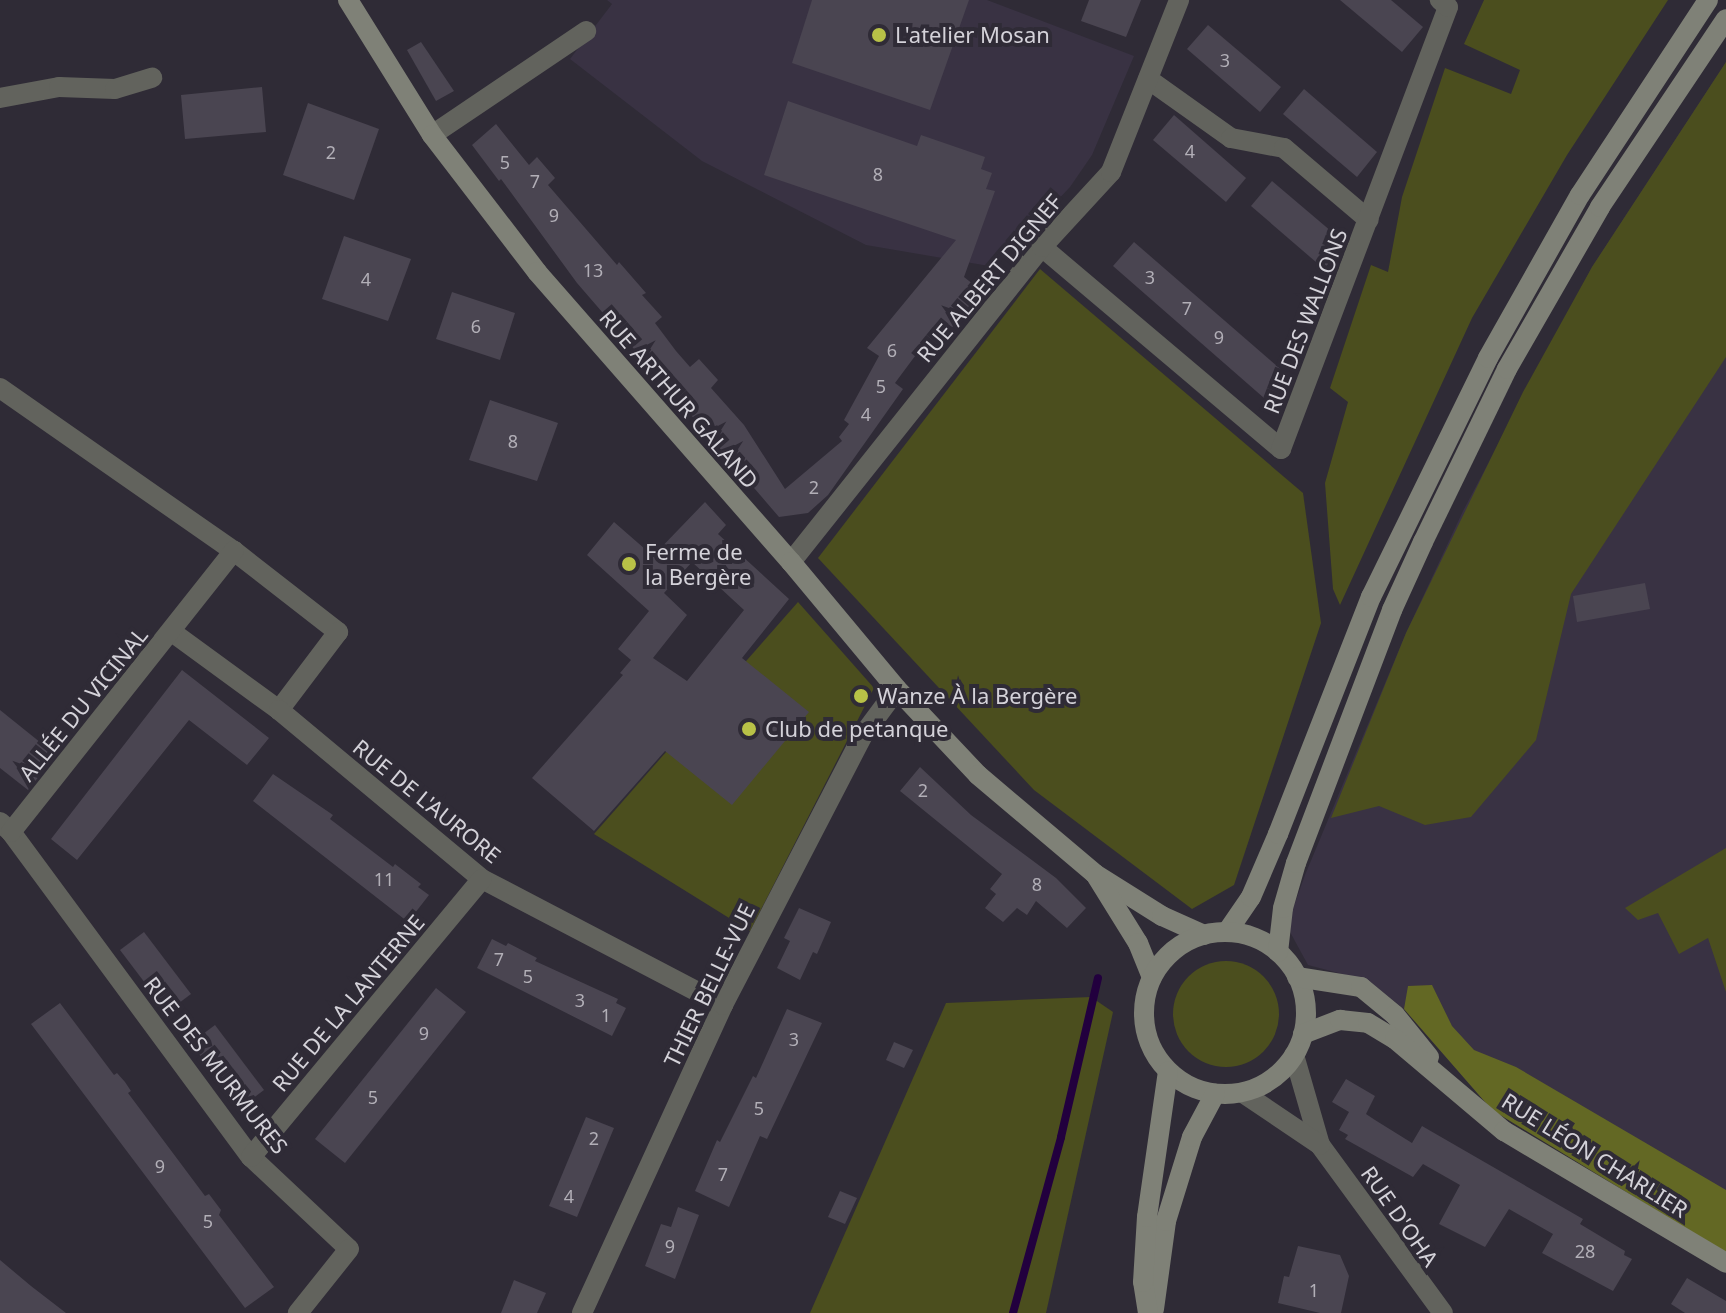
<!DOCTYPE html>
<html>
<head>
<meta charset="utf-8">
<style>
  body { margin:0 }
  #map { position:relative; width:1726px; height:1313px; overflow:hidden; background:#2f2b36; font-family:"Noto Sans",sans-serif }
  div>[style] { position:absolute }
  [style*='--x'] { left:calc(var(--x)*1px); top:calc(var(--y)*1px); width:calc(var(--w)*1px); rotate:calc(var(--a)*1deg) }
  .built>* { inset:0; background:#393243 }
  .green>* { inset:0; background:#4b4e1e }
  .round { border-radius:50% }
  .forest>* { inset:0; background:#636824 }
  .stream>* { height:8px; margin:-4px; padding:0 4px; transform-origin:4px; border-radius:4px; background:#22003e }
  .building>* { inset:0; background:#4a4551 }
  .street>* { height:20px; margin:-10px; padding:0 10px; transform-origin:10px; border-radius:10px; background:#62635d }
  .secondary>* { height:20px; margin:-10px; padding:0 10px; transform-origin:10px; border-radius:10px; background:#7f8177 }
  .secondary>.ring { margin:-10px; padding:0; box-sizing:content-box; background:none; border:20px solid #7f8177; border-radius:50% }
  .dots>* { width:22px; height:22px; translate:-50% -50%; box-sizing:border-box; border:4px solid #2f2b36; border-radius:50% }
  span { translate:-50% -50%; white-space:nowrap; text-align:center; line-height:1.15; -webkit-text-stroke:8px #2f2b36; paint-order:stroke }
  .number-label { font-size:18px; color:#b2afb7 }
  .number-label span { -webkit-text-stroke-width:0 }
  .poi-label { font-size:22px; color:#d4d2d9 }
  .left { translate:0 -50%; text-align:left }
  .street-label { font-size:22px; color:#d4d2d9 }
</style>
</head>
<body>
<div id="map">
  <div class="built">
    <div style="clip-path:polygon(607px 0,987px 0,1134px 56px,1092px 155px,1070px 187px,995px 267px,866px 245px,702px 161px,570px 59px,612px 4px)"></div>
    <div style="clip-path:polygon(1726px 62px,1726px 1253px,1492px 1110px,1404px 1009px,1369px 981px,1308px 965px,1290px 932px,1292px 911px,1305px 875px,1406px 633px,1463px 511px,1592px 267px)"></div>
  </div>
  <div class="green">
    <div style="clip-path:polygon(1484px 0,1668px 0,1567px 155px,1472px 318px,1340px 605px,1333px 589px,1325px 483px,1348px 402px,1330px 388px,1371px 265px,1388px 272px,1402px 197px,1445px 68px,1511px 94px,1520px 70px,1464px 44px)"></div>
    <div style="clip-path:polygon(1726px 62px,1726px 357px,1571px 594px,1536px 740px,1471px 817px,1425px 825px,1379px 806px,1331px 818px,1406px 633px,1523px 392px,1592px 267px)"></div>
    <div style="clip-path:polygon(1040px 269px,1303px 493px,1321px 623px,1234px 885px,1192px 909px,1034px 790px,818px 558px)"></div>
    <div style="clip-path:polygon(798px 602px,874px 688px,750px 931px,594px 834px)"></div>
    <div style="clip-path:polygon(1726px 848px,1726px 992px,1708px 938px,1679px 954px,1658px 913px,1638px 920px,1625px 908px)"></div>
    <div class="round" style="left:1173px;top:961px;width:106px;height:106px"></div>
    <div style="clip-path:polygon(1091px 997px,1113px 1012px,1046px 1313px,810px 1313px,946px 1003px)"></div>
  </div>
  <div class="forest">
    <div style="clip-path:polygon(1432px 985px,1452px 1026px,1474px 1050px,1516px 1067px,1726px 1190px,1726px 1253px,1492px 1110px,1404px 1009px,1408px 986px)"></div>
  </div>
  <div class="stream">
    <div style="--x:1013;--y:1313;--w:182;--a:-74.7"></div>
    <div style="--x:1061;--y:1137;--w:163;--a:-76.9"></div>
  </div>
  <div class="building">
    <div style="clip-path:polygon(812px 0,969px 0,930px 110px,792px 63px)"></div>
    <div style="clip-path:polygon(1089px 0,1141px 0,1126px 37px,1081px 21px)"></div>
    <div style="clip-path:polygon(1340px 0,1391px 0,1423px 27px,1402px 52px)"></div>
    <div style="clip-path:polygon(1208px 25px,1281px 87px,1260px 112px,1187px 49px)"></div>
    <div style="clip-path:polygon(421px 42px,454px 91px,436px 101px,407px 50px)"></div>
    <div style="clip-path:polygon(262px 87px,266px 132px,185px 139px,181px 95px)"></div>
    <div style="clip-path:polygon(1304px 89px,1377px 152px,1357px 177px,1283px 114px)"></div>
    <div style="clip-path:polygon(788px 101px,917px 146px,921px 135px,985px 157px,981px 169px,992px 173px,986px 189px,995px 191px,964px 277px,983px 292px,929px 354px,921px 348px,895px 383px,903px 389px,828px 495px,808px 513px,779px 517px,577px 283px,501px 179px,499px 181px,472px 145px,496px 124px,529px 165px,537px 157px,555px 178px,548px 185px,617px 265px,619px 262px,646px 293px,642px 295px,662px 317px,655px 323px,676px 351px,690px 367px,699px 359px,718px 380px,711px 388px,744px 425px,785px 489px,842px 441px,839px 437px,849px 424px,844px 420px,879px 356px,867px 348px,956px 240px,764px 175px)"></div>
    <div style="clip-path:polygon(308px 103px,379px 129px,354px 200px,283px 175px)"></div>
    <div style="clip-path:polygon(1174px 115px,1246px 178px,1226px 202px,1153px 140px)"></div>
    <div style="clip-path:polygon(1272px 181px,1345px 243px,1324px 269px,1251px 206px)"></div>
    <div style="clip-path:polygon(344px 236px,411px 259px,388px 321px,322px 299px)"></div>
    <div style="clip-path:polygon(1134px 242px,1293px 380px,1272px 405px,1113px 266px)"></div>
    <div style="clip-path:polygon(452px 292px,515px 313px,500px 360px,436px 339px)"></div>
    <div style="clip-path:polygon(490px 400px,558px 423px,537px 481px,469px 460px)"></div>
    <div style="clip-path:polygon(evenodd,705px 502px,726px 525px,718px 534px,789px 599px,742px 658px,809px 712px,732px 805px,665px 751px,594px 831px,532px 778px,623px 675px,620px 673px,631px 660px,618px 649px,649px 611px,587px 555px,614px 522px,653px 556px,705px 502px,692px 562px,744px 610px,687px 681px,653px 658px,687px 615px,664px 593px,692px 562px)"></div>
    <div style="clip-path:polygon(1645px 583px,1650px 609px,1577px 622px,1573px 596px)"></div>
    <div style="clip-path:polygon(182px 670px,269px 738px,247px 765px,189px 720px,77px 860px,51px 839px)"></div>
    <div style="clip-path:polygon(0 710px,56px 755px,28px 790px,0 768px)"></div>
    <div style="clip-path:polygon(920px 767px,971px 815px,1056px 878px,1086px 908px,1067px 928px,1036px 901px,1027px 915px,1017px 908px,1003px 922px,985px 908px,996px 894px,990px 889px,1002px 874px,900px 791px)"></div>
    <div style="clip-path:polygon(273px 774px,333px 815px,330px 819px,393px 867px,395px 864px,421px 884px,418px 887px,429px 895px,408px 922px,253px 801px)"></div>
    <div style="clip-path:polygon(799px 908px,831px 922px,817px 954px,813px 952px,800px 980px,777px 968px,790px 941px,784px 938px)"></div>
    <div style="clip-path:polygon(144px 932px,191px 994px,167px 1012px,120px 950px)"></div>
    <div style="clip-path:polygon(492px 939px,506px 946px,508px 943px,537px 958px,535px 961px,618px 999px,616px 1003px,626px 1008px,612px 1036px,477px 968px)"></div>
    <div style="clip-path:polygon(436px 988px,466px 1012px,345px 1163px,315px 1139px)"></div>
    <div style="clip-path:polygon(60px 1003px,114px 1075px,117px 1073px,125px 1082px,131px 1091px,128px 1093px,205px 1196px,209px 1194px,221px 1210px,219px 1215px,274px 1287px,245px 1308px,31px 1024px)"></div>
    <div style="clip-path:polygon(787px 1009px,822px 1023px,767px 1139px,760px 1136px,729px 1207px,695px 1191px,717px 1140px,720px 1142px,753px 1076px,756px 1078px)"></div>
    <div style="clip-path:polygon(215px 1025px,264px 1090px,239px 1109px,191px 1043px)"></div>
    <div style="clip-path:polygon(894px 1042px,913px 1050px,904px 1068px,886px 1060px)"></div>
    <div style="clip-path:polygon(1346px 1079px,1375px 1096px,1366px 1114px,1375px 1120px,1412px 1143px,1422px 1126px,1583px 1219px,1580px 1224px,1625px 1251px,1624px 1255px,1632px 1259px,1613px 1291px,1542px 1253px,1553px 1234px,1509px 1209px,1485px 1247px,1439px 1224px,1460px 1185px,1423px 1164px,1413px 1177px,1345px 1139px,1348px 1135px,1339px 1130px,1349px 1112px,1332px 1102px)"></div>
    <div style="clip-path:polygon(586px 1117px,614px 1128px,577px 1217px,549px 1206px)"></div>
    <div style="clip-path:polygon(840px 1191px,857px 1198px,845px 1224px,828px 1217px)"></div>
    <div style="clip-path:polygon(678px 1207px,699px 1215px,675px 1279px,645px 1266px,661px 1224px,671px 1227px)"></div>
    <div style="clip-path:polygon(1298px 1246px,1340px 1255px,1349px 1276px,1341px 1313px,1320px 1313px,1278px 1303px,1284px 1276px,1289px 1277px)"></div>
    <div style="clip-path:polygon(0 1260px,31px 1286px,66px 1313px,0 1313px)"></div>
    <div style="clip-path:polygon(1687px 1278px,1726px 1301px,1726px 1313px,1685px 1313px,1671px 1304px)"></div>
    <div style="clip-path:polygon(514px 1280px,546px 1293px,537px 1313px,501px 1313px)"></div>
  </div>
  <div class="street">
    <div style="--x:1148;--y:79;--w:102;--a:35.4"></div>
    <div style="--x:1231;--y:138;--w:54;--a:10.7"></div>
    <div style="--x:1284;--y:148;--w:111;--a:40.3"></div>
    <div style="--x:0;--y:98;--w:60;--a:-10.6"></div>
    <div style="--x:59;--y:87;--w:56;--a:2"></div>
    <div style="--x:115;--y:89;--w:39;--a:-17"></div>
    <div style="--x:432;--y:135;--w:186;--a:-34"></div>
    <div style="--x:1042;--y:247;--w:313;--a:40.2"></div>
    <div style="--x:1281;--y:449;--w:472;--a:-69.3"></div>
    <div style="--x:1448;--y:7;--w:11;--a:-139"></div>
    <div style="--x:0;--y:388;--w:285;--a:34.9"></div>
    <div style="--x:234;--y:551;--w:132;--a:37.9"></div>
    <div style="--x:338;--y:632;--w:98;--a:127.1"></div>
    <div style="--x:791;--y:562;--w:403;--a:-51.5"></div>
    <div style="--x:1042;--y:247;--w:102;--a:-47.4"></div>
    <div style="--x:1111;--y:172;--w:185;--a:-68.4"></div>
    <div style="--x:172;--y:632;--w:132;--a:36.1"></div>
    <div style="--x:279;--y:710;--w:264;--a:39.8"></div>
    <div style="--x:482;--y:879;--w:272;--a:27.6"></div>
    <div style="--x:0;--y:822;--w:15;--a:42"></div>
    <div style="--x:11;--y:832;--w:404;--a:53.6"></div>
    <div style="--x:251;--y:1157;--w:134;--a:43.2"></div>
    <div style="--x:349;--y:1249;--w:82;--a:128.6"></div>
    <div style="--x:11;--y:832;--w:359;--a:-51.6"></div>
    <div style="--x:1294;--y:1055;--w:94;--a:73.9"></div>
    <div style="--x:1320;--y:1145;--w:208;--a:53.8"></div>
    <div style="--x:1243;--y:1093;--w:93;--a:34"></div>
    <div style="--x:251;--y:1157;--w:361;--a:-50.3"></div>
    <div style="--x:582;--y:1313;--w:339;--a:-65.4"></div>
    <div style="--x:723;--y:1005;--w:304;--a:-62.6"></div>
    <div style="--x:863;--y:735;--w:57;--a:-53.5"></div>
  </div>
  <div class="secondary">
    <div style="--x:348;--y:0;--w:159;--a:58.1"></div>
    <div style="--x:432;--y:135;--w:173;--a:52.5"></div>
    <div style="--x:537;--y:272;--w:386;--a:48.8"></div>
    <div style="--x:791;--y:562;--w:165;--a:50.2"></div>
    <div style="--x:897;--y:689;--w:118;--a:46.7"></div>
    <div style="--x:978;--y:775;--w:153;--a:40.2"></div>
    <div style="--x:1095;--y:874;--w:79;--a:32.1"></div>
    <div style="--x:1162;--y:916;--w:46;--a:24.3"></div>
    <div style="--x:1097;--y:877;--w:78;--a:58.2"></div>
    <div style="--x:1138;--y:943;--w:37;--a:68"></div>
    <div style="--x:1227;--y:932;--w:42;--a:-55.6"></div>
    <div style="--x:1251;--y:897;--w:69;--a:-66.8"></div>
    <div style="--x:1278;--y:834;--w:255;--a:-68.6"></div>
    <div style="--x:1371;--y:597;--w:266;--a:-63.9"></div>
    <div style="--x:1488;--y:358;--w:187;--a:-60.6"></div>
    <div style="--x:1580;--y:195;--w:233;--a:-56.7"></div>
    <div class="ring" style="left:1144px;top:932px;width:142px;height:142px"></div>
    <div style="--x:1278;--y:952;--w:44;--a:-83.5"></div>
    <div style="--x:1283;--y:908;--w:47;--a:-73.9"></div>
    <div style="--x:1296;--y:863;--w:271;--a:-69.2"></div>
    <div style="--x:1392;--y:610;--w:75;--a:-65.5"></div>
    <div style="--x:1423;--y:542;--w:192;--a:-64.1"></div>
    <div style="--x:1507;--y:369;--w:187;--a:-60.1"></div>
    <div style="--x:1600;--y:207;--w:226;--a:-56.2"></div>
    <div style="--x:1297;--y:977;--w:65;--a:8.9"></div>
    <div style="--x:1361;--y:987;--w:44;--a:39.5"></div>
    <div style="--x:1395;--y:1015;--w:54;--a:51"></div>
    <div style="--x:1303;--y:1034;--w:40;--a:-21"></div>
    <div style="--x:1340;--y:1020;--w:28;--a:6"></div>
    <div style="--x:1368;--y:1023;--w:31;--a:31"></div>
    <div style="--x:1395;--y:1039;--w:143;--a:40.2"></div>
    <div style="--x:1504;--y:1131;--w:258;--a:30.7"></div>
    <div style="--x:1154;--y:1309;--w:89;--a:-82.2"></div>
    <div style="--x:1166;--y:1221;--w:88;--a:-72.8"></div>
    <div style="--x:1192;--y:1137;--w:49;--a:-61.9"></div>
    <div style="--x:1148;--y:1313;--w:31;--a:-99"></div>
    <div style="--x:1143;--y:1282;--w:65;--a:-86.5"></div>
    <div style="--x:1147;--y:1217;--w:147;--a:-81.8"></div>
  </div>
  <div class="dots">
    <div style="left:879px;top:35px;background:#b8c147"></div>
    <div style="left:629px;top:564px;background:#b8c147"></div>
    <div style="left:861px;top:696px;background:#b8c147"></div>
    <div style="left:749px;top:729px;background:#b8c147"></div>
  </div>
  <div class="number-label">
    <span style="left:1225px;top:60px">3</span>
    <span style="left:1190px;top:151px">4</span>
    <span style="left:331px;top:152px">2</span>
    <span style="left:505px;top:162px">5</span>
    <span style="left:878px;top:174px">8</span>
    <span style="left:535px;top:181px">7</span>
    <span style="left:554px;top:215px">9</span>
    <span style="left:593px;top:270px">13</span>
    <span style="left:1150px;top:277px">3</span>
    <span style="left:366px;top:279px">4</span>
    <span style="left:1187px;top:308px">7</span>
    <span style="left:476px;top:326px">6</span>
    <span style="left:1219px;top:337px">9</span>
    <span style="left:892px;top:350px">6</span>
    <span style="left:881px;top:386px">5</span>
    <span style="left:866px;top:414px">4</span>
    <span style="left:513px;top:441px">8</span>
    <span style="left:814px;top:487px">2</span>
    <span style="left:923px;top:790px">2</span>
    <span style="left:384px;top:879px">11</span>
    <span style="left:1037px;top:884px">8</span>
    <span style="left:499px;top:959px">7</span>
    <span style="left:528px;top:976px">5</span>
    <span style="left:580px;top:1000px">3</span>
    <span style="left:606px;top:1015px">1</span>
    <span style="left:424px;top:1033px">9</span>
    <span style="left:794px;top:1039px">3</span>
    <span style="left:373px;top:1097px">5</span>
    <span style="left:759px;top:1108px">5</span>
    <span style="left:594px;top:1138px">2</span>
    <span style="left:160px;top:1166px">9</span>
    <span style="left:723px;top:1174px">7</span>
    <span style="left:569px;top:1196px">4</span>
    <span style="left:208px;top:1221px">5</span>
    <span style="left:670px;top:1246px">9</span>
    <span style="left:1585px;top:1251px">28</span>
    <span style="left:1314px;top:1290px">1</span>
  </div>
  <div class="poi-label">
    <span class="left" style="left:895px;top:35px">L'atelier Mosan</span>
    <span class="left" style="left:645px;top:564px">Ferme de<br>la Bergère</span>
    <span class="left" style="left:877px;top:696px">Wanze À la Bergère</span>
    <span class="left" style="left:765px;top:729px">Club de petanque</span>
  </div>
  <div class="street-label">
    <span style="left:989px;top:278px;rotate:-50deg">RUE ALBERT DIGNEF</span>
    <span style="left:1305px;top:321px;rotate:-69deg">RUE DES WALLONS</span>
    <span style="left:679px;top:399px;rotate:49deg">RUE ARTHUR GALAND</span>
    <span style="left:83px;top:704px;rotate:-51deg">ALLÉE DU VICINAL</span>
    <span style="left:427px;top:801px;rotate:39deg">RUE DE L'AURORE</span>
    <span style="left:709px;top:985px;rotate:-64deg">THIER BELLE-VUE</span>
    <span style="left:348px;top:1003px;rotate:-50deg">RUE DE LA LANTERNE</span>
    <span style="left:216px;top:1065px;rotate:52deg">RUE DES MURMURES</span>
    <span style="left:1595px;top:1155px;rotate:32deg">RUE LÉON CHARLIER</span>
    <span style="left:1400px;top:1216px;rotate:55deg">RUE D'OHA</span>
  </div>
</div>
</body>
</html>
